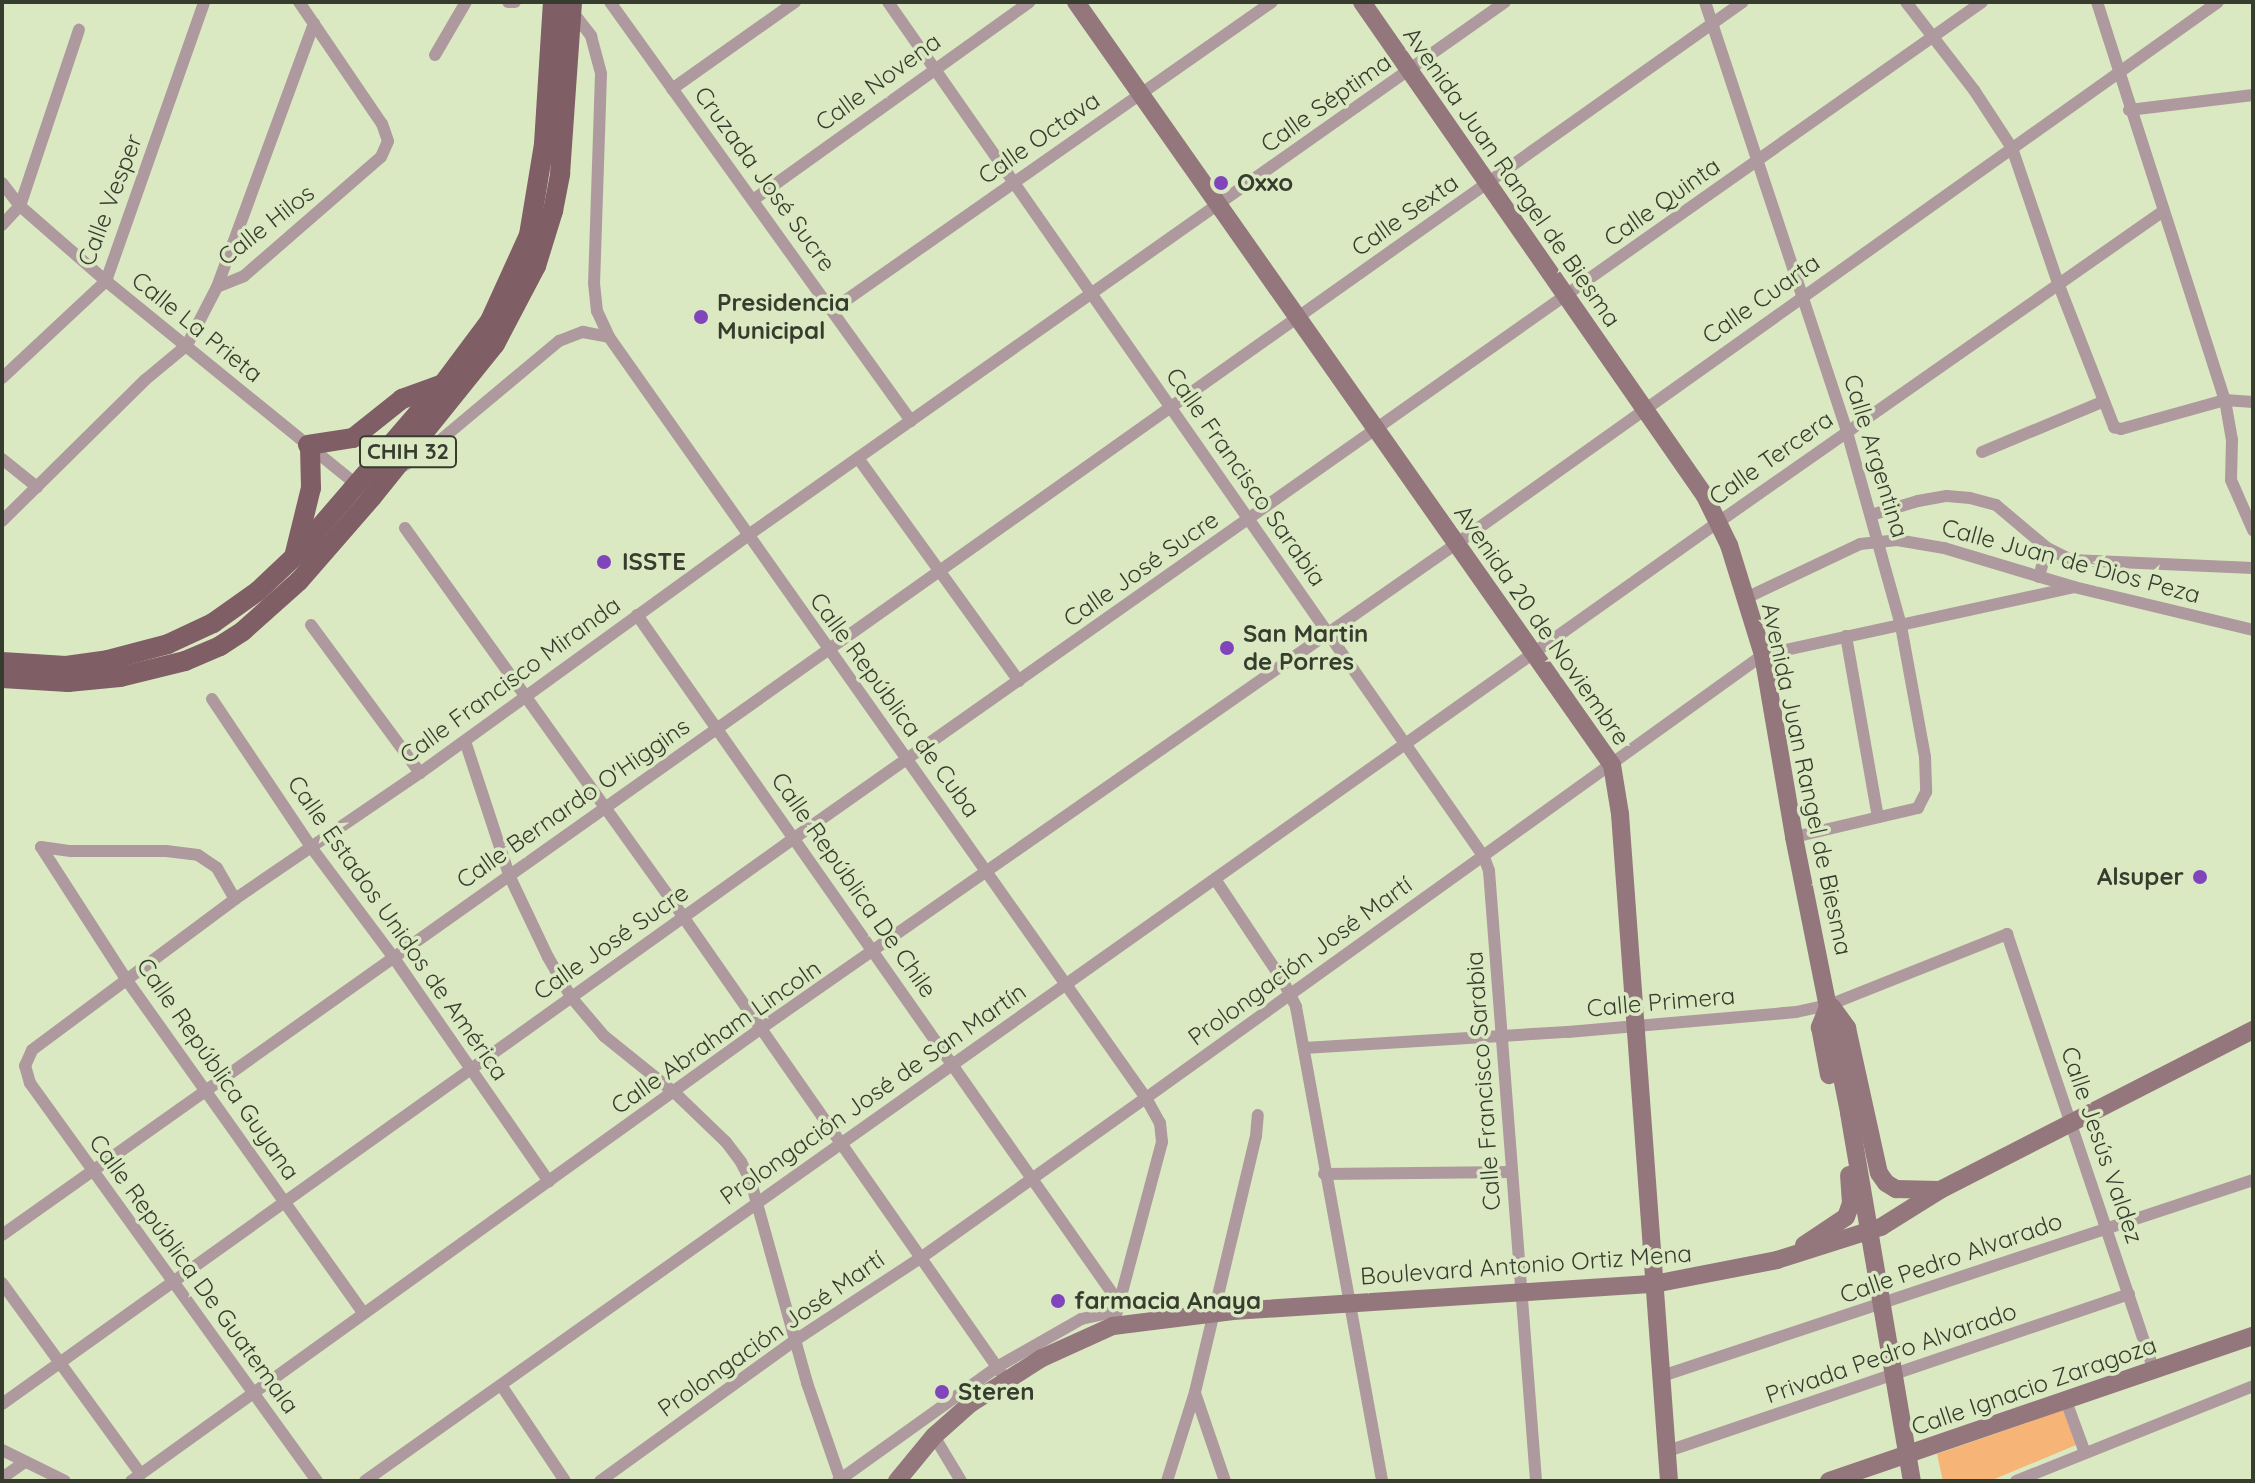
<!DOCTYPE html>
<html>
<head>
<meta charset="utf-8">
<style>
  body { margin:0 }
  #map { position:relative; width:2255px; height:1483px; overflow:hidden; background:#dbe9c3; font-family:Quicksand,sans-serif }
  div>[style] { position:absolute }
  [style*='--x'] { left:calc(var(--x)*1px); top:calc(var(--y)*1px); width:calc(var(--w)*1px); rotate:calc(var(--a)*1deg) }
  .green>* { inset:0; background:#f6b577 }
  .street>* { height:12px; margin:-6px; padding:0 6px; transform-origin:6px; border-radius:6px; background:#ae9a9e }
  .secondary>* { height:18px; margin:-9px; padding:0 9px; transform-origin:9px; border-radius:9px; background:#94777d }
  .primary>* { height:20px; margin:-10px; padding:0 10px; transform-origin:10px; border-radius:10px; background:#805e66 }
  .dots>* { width:22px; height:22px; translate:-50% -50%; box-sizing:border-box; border:4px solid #dbe9c3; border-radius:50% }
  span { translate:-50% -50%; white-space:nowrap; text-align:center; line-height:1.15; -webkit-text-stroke:7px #dbe9c3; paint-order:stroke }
  .shield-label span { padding:2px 6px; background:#dbe9c3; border:2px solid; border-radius:6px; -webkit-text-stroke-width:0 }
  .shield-label { font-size:22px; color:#373d2e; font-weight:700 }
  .street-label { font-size:24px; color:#373d2e }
  .poi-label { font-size:24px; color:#373d2e; font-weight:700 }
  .left { translate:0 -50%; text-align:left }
  .right { translate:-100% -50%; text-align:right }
  .frame { position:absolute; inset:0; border:4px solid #373d2e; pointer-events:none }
</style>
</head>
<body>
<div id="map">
  <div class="green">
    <div style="clip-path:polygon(2063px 1410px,2076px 1445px,1990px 1481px,1943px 1481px,1937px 1454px)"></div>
  </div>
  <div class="street">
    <div style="--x:508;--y:2;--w:7;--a:0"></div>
    <div style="--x:610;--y:2;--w:516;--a:54.31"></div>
    <div style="--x:888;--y:2;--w:1042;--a:55.12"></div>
    <div style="--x:1484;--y:857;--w:15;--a:70"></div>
    <div style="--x:1489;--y:871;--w:612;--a:85.59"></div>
    <div style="--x:1705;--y:2;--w:453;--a:71.7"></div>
    <div style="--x:1847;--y:432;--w:201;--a:74.4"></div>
    <div style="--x:1901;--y:626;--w:133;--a:79.6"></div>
    <div style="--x:1925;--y:757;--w:35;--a:88"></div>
    <div style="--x:1926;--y:792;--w:18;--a:117"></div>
    <div style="--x:1918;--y:808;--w:127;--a:166.8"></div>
    <div style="--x:1906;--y:2;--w:111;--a:52.3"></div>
    <div style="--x:1974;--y:90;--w:69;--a:56.8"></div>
    <div style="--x:2012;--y:148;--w:143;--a:71.2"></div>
    <div style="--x:2058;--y:283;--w:155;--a:68.7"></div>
    <div style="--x:2114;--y:427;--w:7;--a:16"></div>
    <div style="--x:2121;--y:429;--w:108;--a:-15.6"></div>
    <div style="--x:2225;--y:400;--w:28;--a:4"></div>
    <div style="--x:2097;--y:2;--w:418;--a:72.2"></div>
    <div style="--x:2225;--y:400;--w:41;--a:80.1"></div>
    <div style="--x:2232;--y:440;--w:40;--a:91.4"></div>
    <div style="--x:2231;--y:480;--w:55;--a:66.3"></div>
    <div style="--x:571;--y:10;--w:33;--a:52"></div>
    <div style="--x:591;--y:36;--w:39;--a:75"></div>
    <div style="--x:601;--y:74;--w:209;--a:91.9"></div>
    <div style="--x:594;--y:283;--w:28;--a:84"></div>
    <div style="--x:597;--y:311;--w:29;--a:65"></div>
    <div style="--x:609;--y:337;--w:931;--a:54.79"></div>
    <div style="--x:1146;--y:1098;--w:29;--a:61"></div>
    <div style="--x:1160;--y:1123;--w:19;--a:84"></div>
    <div style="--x:1162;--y:1142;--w:190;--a:104.9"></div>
    <div style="--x:435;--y:55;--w:61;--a:-59.7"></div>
    <div style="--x:672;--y:89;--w:151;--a:-35.3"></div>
    <div style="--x:2129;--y:110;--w:125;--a:-6.9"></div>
    <div style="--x:2;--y:183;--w:29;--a:52"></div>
    <div style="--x:20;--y:206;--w:114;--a:41.1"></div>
    <div style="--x:106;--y:281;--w:330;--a:39.1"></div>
    <div style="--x:753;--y:200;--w:340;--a:-35.6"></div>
    <div style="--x:2;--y:225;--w:26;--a:-47"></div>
    <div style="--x:20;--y:206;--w:186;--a:-71.5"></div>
    <div style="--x:217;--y:287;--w:281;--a:-69.8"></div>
    <div style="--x:832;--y:310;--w:537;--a:-34.99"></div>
    <div style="--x:2;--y:378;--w:142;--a:-43"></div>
    <div style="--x:106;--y:281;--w:296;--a:-70.6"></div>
    <div style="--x:1982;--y:452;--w:130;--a:-22.6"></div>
    <div style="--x:858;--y:458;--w:275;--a:54.2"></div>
    <div style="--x:2;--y:459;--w:45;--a:38.7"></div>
    <div style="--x:403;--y:466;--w:26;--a:-31"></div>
    <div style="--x:425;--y:453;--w:175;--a:-39.9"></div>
    <div style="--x:559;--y:341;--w:26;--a:-21"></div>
    <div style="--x:583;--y:332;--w:26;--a:11"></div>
    <div style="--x:1871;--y:515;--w:49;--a:-16.6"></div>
    <div style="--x:1918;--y:501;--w:29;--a:-10"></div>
    <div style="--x:1947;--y:496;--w:23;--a:5"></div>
    <div style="--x:1970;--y:498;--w:27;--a:15"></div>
    <div style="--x:1996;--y:505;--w:67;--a:40.1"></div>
    <div style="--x:2047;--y:548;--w:28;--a:26"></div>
    <div style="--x:2072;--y:560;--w:181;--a:2.5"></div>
    <div style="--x:2;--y:521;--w:201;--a:-44.6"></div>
    <div style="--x:145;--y:380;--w:55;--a:-39.8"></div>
    <div style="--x:187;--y:345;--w:65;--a:-62.7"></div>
    <div style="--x:217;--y:287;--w:29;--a:-22"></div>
    <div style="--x:244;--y:276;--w:181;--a:-41"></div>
    <div style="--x:381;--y:157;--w:17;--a:-66"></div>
    <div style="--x:388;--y:141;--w:18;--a:-109"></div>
    <div style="--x:382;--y:124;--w:148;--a:-124.2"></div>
    <div style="--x:405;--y:528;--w:480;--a:54.4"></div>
    <div style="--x:684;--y:918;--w:563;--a:55.12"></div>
    <div style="--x:2039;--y:577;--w:30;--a:-75"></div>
    <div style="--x:1746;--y:598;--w:126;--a:-25.3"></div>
    <div style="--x:1860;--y:544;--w:37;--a:-6"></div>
    <div style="--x:1897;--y:540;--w:48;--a:9.7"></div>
    <div style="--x:1944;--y:548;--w:136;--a:16.7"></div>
    <div style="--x:2074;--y:587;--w:184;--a:13.5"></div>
    <div style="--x:637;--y:615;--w:836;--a:54.98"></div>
    <div style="--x:311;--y:625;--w:184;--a:53.6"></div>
    <div style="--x:1846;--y:636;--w:184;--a:80"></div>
    <div style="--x:212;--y:699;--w:178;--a:56.2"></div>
    <div style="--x:311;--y:847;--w:139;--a:53.2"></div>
    <div style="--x:394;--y:958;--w:272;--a:55.3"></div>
    <div style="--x:465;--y:741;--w:141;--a:71.8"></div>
    <div style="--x:509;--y:875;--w:91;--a:64.6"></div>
    <div style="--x:548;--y:957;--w:46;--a:60.1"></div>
    <div style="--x:571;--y:997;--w:51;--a:49.8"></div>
    <div style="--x:604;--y:1036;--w:91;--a:38.8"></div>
    <div style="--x:675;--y:1093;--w:71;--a:43.9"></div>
    <div style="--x:726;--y:1142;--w:25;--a:53"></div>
    <div style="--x:741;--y:1162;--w:22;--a:63"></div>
    <div style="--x:751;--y:1182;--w:209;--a:74.4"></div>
    <div style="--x:807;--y:1383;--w:104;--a:70.9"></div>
    <div style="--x:41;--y:847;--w:157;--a:57.2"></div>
    <div style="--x:126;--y:979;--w:410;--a:54.6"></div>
    <div style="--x:41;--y:847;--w:30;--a:8"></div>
    <div style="--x:71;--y:851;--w:95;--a:0"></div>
    <div style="--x:166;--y:851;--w:32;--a:7"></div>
    <div style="--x:198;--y:855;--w:23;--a:34"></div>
    <div style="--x:217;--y:868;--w:36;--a:60"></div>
    <div style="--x:1215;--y:879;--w:123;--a:56.3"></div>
    <div style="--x:1283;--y:981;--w:29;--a:63"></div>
    <div style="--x:1296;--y:1007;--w:482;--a:79.7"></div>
    <div style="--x:1304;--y:1048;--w:264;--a:-3.5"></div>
    <div style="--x:1568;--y:1032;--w:229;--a:-5"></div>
    <div style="--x:1796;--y:1012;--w:34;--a:-12"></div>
    <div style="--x:1829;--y:1005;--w:192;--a:-21.7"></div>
    <div style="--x:2007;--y:934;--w:461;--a:71.4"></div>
    <div style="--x:1324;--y:1174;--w:187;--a:-0.6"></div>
    <div style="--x:2;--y:1235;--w:2133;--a:-35.31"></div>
    <div style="--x:2;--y:1283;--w:236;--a:54"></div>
    <div style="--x:1662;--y:1376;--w:623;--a:-18.35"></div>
    <div style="--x:501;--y:1385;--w:115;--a:56.3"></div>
    <div style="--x:1195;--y:1393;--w:93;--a:71.2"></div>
    <div style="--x:2066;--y:1401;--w:55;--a:69.9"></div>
    <div style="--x:2;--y:1404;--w:972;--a:-35.54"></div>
    <div style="--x:793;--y:839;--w:1454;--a:-35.14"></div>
    <div style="--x:934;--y:1436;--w:52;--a:59"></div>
    <div style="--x:2;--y:1450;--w:70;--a:26.2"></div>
    <div style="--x:1668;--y:1451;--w:487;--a:-18.8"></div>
    <div style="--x:2;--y:1478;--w:28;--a:-35"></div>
    <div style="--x:131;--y:1481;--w:775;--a:-35.7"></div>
    <div style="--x:760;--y:1029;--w:848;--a:-34.87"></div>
    <div style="--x:1456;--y:544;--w:935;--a:-35.42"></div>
    <div style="--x:317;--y:1481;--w:491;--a:-125.8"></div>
    <div style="--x:30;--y:1083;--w:18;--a:-106"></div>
    <div style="--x:25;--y:1066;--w:17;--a:-66"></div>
    <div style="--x:32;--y:1050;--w:253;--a:-36.6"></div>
    <div style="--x:235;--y:899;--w:224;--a:-34.3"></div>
    <div style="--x:420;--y:773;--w:404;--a:-35.9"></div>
    <div style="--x:747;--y:536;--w:927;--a:-35.16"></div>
    <div style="--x:365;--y:1481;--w:1661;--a:-35.32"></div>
    <div style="--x:1720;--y:521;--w:539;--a:-34.96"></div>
    <div style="--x:600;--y:1481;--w:239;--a:-35.8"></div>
    <div style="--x:794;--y:1341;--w:153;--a:-33.3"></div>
    <div style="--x:922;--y:1257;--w:275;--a:-35.4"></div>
    <div style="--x:1146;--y:1098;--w:760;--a:-35.68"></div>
    <div style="--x:1763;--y:655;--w:318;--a:-12.3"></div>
    <div style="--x:838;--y:1481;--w:196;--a:-35.6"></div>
    <div style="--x:997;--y:1367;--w:97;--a:-29.7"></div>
    <div style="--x:1081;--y:1319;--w:35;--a:-12"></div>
    <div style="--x:1167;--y:1481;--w:93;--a:-72.5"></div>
    <div style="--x:1195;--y:1392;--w:263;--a:-76.6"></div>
    <div style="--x:1256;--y:1136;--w:21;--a:-85"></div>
    <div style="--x:2016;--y:1481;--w:255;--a:-21.8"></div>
  </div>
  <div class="secondary">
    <div style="--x:1076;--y:2;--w:932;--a:54.91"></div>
    <div style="--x:1612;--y:765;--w:50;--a:80.7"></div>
    <div style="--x:1620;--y:814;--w:669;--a:85.8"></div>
    <div style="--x:1362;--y:2;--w:601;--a:55.23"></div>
    <div style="--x:1705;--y:496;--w:55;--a:63.9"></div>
    <div style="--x:1729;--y:545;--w:115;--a:72.8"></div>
    <div style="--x:1763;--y:655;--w:185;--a:80.3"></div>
    <div style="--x:1794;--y:837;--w:281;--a:78.7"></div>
    <div style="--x:1849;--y:1113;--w:373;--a:80.3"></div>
    <div style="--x:1828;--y:1007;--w:22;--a:112"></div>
    <div style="--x:1820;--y:1027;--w:49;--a:79.4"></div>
    <div style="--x:1832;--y:1007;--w:26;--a:54"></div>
    <div style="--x:1847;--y:1028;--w:148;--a:77.6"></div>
    <div style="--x:1879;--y:1173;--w:12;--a:55"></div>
    <div style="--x:1886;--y:1183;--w:12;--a:31"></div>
    <div style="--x:1896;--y:1189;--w:43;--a:1.3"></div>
    <div style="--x:1804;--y:1245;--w:50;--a:-33.7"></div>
    <div style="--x:1846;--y:1217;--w:15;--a:-70"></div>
    <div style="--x:1851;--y:1203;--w:28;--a:-94"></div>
    <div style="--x:897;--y:1481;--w:58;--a:-50.6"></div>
    <div style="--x:934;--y:1436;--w:48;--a:-41.6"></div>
    <div style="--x:970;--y:1404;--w:85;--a:-32.6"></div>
    <div style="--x:1042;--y:1358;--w:78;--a:-24.3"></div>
    <div style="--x:1113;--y:1326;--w:121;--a:-7.1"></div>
    <div style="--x:1233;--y:1311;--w:422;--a:-3.7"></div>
    <div style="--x:1654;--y:1284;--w:125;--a:-11"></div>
    <div style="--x:1777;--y:1260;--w:109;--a:-17.6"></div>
    <div style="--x:1881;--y:1227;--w:70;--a:-32.1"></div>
    <div style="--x:1940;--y:1190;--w:352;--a:-27.1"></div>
    <div style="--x:1829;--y:1481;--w:448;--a:-18.9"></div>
  </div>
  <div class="primary">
    <div style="--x:308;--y:445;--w:46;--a:-8.8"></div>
    <div style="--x:353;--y:438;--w:63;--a:-38.5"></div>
    <div style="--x:402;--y:399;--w:44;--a:-20.1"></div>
    <div style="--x:295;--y:553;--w:67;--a:-76.2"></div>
    <div style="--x:311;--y:488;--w:41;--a:-91.4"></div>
    <div style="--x:2;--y:662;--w:64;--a:3.6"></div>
    <div style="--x:66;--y:666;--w:42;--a:-8.1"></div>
    <div style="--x:108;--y:660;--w:62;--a:-14.9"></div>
    <div style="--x:168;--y:644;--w:50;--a:-25"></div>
    <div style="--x:213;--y:623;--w:55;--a:-35.4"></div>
    <div style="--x:258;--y:591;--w:51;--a:-43.4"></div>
    <div style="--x:295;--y:556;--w:227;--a:-49.3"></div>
    <div style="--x:443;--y:384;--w:79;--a:-53.3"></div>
    <div style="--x:490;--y:321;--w:94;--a:-65.6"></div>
    <div style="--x:529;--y:235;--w:92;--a:-80.6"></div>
    <div style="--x:544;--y:144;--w:142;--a:-86.4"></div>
    <div style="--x:2;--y:678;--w:66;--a:3.5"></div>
    <div style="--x:68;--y:682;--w:52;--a:-5.5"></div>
    <div style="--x:120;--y:677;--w:67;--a:-13.8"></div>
    <div style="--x:185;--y:661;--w:38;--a:-23"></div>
    <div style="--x:220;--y:646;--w:27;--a:-33"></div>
    <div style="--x:243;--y:631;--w:75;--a:-41.8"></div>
    <div style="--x:299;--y:581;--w:111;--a:-49"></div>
    <div style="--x:372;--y:497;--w:196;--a:-51.2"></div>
    <div style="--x:495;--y:344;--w:88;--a:-62.3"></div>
    <div style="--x:536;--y:266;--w:58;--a:-72.8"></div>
    <div style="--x:553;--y:211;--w:38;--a:-79"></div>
    <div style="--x:560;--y:174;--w:172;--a:-86"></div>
  </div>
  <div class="dots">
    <div style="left:1221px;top:183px;background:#8045bb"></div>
    <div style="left:701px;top:317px;background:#8045bb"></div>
    <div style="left:604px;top:562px;background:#8045bb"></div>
    <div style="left:1227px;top:648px;background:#8045bb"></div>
    <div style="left:2200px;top:877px;background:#8045bb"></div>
    <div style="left:1058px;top:1301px;background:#8045bb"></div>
    <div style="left:942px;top:1392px;background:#8045bb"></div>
  </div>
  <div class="shield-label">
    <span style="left:408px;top:452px">CHIH 32</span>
  </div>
  <div class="street-label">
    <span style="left:878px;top:82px;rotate:-36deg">Calle Novena</span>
    <span style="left:1326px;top:103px;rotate:-35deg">Calle Séptima</span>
    <span style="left:1039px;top:138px;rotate:-35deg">Calle Octava</span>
    <span style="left:1512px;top:177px;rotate:55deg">Avenida Juan Rangel de Biesma</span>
    <span style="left:765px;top:179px;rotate:54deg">Cruzada José Sucre</span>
    <span style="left:110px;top:200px;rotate:-69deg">Calle Vesper</span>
    <span style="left:1662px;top:202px;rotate:-35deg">Calle Quinta</span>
    <span style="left:1405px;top:215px;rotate:-35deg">Calle Sexta</span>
    <span style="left:266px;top:225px;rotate:-38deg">Calle Hilos</span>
    <span style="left:1761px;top:299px;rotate:-35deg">Calle Cuarta</span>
    <span style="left:197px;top:327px;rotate:39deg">Calle La Prieta</span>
    <span style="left:1876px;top:456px;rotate:73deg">Calle Argentina</span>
    <span style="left:1771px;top:458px;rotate:-35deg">Calle Tercera</span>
    <span style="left:1246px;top:477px;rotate:55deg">Calle Francisco Sarabia</span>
    <span style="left:2071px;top:561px;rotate:15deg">Calle Juan de Dios Peza</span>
    <span style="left:1141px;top:569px;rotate:-35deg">Calle José Sucre</span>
    <span style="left:1542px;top:625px;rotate:55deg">Avenida 20 de Noviembre</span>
    <span style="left:510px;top:680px;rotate:-36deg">Calle Francisco Miranda</span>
    <span style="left:895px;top:705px;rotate:54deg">Calle República de Cuba</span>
    <span style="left:1807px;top:779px;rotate:78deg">Avenida Juan Rangel de Biesma</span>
    <span style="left:573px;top:803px;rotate:-35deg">Calle Bernardo O'Higgins</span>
    <span style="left:854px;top:885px;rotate:55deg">Calle República De Chile</span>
    <span style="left:398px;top:928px;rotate:55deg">Calle Estados Unidos de América</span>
    <span style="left:611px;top:942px;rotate:-35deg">Calle José Sucre</span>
    <span style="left:1300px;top:961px;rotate:-36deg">Prolongación José Martí</span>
    <span style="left:1661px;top:1002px;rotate:-5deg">Calle Primera</span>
    <span style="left:716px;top:1037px;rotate:-35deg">Calle Abraham Lincoln</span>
    <span style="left:218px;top:1069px;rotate:55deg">Calle República Guyana</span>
    <span style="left:1483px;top:1081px;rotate:-94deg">Calle Francisco Sarabia</span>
    <span style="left:873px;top:1094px;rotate:-35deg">Prolongación José de San Martín</span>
    <span style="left:2102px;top:1145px;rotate:71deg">Calle Jesús Valdez</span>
    <span style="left:1951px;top:1258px;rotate:-19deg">Calle Pedro Alvarado</span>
    <span style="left:1526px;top:1265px;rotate:-4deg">Boulevard Antonio Ortiz Mena</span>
    <span style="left:194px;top:1274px;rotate:54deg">Calle República De Guatemala</span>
    <span style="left:771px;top:1334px;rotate:-35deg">Prolongación José Martí</span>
    <span style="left:1891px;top:1353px;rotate:-19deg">Privada Pedro Alvarado</span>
    <span style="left:2034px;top:1386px;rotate:-19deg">Calle Ignacio Zaragoza</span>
  </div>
  <div class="poi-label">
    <span class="left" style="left:1237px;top:183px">Oxxo</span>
    <span class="left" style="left:717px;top:317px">Presidencia<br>Municipal</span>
    <span class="left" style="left:622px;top:562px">ISSTE</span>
    <span class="left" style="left:1243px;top:648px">San Martin<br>de Porres</span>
    <span class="right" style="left:2184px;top:877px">Alsuper</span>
    <span class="left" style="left:1074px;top:1301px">farmacia Anaya</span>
    <span class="left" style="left:958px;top:1392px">Steren</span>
  </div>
  <div class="frame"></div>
</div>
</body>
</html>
